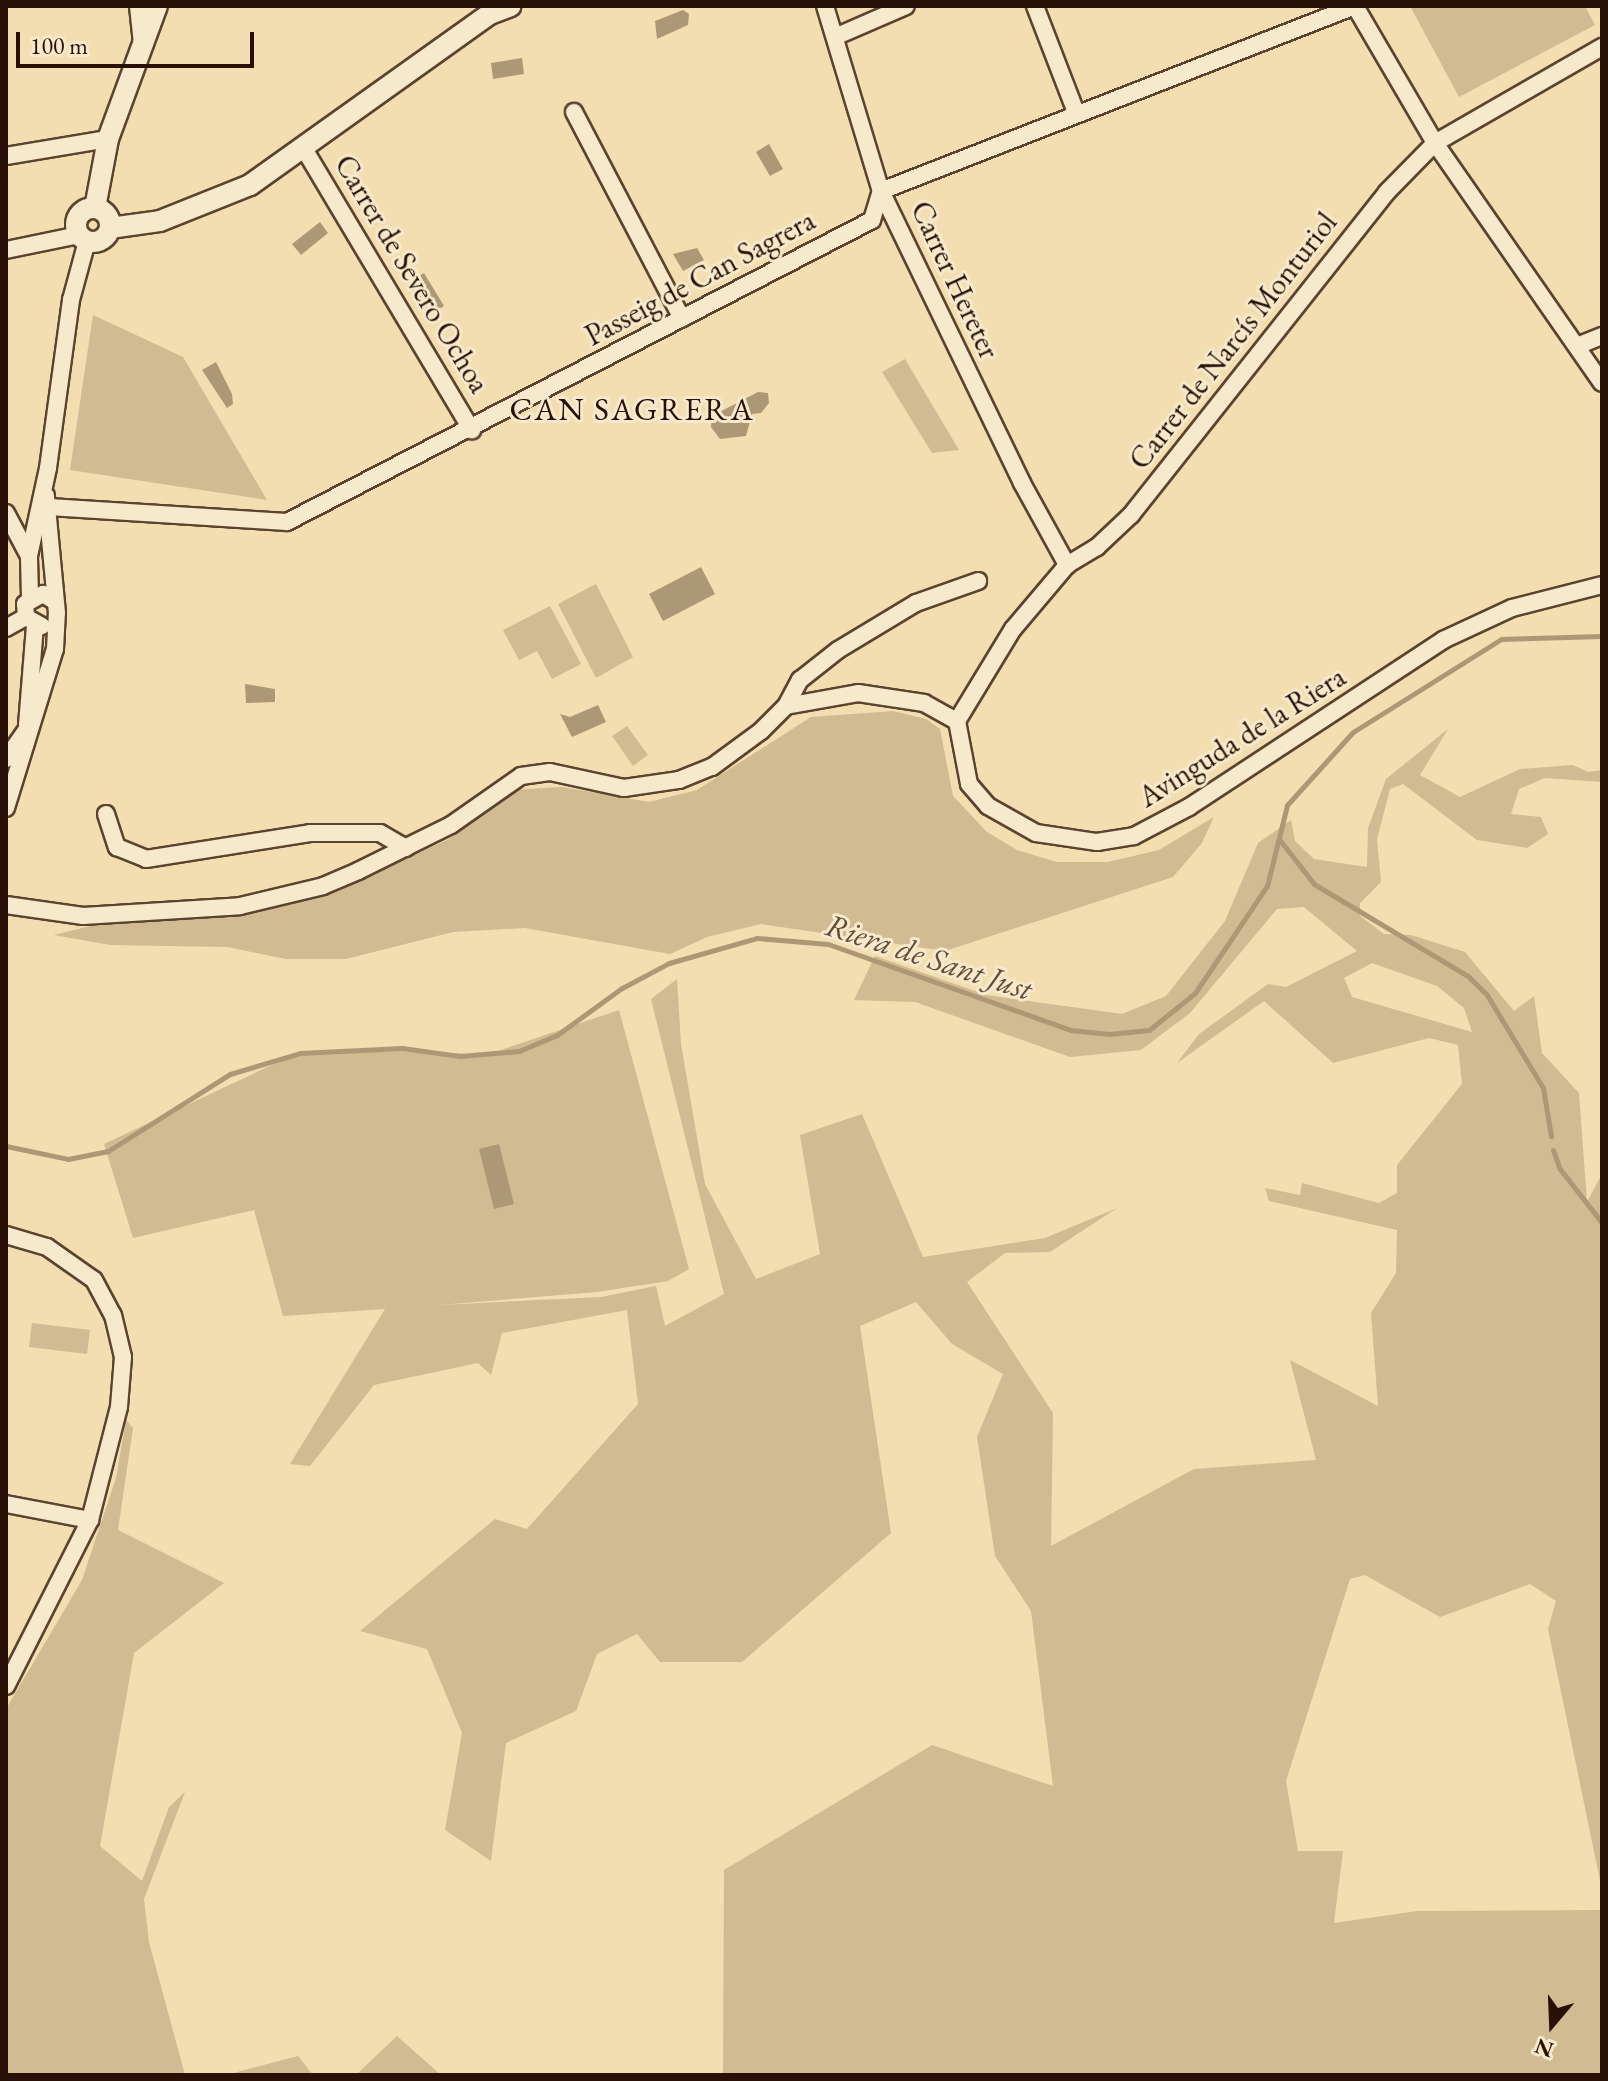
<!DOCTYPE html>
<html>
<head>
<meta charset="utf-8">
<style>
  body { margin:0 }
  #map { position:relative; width:1608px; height:2081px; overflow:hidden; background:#f2deb0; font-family:"EB Garamond",serif }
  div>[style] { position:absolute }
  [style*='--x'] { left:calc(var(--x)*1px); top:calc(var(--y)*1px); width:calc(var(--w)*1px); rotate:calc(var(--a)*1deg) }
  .green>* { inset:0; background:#d0bb93 }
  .water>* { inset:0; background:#ad9876 }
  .stream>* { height:5px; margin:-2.5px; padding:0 2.5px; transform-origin:2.5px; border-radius:2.5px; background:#ad9876 }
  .roads { filter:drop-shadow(2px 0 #5a4430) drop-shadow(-2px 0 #5a4430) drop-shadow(0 2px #5a4430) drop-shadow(0 -2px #5a4430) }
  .minor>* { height:16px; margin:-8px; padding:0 8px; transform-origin:8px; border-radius:8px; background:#f7eacc }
  .tertiary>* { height:20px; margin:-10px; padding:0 10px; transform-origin:10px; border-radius:10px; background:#f7eacc }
  .tertiary>.ring { margin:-10px; padding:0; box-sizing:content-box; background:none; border:20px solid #f7eacc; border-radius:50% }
  span { translate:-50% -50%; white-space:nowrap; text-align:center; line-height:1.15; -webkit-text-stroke:6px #f7eacc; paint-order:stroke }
  .street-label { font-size:30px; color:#281006 }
  .neighbourhood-label { font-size:32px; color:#281006; letter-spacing:2px }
  .water-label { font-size:32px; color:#644d38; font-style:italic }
  .frame { position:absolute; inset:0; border:8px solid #281006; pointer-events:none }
  .north { position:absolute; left:1512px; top:1985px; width:80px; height:80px; -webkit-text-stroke:6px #f7eacc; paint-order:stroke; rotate:199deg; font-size:22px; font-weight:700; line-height:32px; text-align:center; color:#281006 }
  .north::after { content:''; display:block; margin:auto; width:28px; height:36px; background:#281006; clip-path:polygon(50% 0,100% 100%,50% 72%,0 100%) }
  .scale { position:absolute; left:16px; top:32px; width:238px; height:36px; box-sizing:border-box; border:4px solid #281006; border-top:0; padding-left:10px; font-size:24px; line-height:28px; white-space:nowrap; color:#281006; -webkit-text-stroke:6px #f7eacc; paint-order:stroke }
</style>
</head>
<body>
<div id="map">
  <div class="green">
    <div style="clip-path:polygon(1410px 6px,1585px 6px,1595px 25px,1459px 97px)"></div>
    <div style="clip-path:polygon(93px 315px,183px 357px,267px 500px,70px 470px)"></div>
    <div style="clip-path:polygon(905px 359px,959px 450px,932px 453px,882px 372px)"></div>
    <div style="clip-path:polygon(596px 584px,633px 657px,596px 678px,558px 604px)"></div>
    <div style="clip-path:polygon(550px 606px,581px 664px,552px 679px,537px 651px,519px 660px,503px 630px)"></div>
    <div style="clip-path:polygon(893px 711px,926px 719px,940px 729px,953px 796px,987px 832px,1017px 850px,1057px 862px,1108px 862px,1159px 850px,1214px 817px,1202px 843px,1173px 877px,945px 951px,761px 924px,707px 937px,670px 954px,525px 928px,453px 932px,346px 959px,286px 959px,227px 947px,110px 945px,54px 935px,90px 926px,223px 916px,287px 905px,367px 877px,449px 839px,511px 790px,562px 787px,649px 802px,697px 790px,811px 717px)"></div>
    <div style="clip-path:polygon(627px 726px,648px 755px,633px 766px,612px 736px)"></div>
    <div style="clip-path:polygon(evenodd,1448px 729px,1420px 775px,1460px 797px,1520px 769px,1573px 765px,1588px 772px,1602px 770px,1602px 782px,1545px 778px,1519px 789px,1511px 814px,1541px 817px,1548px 834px,1527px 848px,1477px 840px,1403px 784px,1390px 789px,1377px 839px,1381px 882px,1360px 903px,1360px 916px,1384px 934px,1411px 935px,1465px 952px,1514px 1011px,1534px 996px,1542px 1053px,1579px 1093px,1587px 1202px,1602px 1174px,1602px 1890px,1548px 1629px,1556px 1601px,1530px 1584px,1440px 1617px,1365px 1575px,1350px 1579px,1286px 1781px,1298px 1851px,1343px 1851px,1334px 1923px,1417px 1911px,1600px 1910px,1602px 1893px,1602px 2075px,723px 2075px,724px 1870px,932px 1745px,1053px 1786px,1031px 1611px,995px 1556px,977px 1437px,1003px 1374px,952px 1344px,916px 1302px,860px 1326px,891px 1533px,742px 1662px,660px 1662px,637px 1634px,597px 1654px,576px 1711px,506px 1743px,491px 1861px,445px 1830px,462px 1733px,427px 1649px,360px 1631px,495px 1519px,527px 1529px,638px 1404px,627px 1310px,502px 1333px,491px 1375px,478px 1363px,374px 1385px,310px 1466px,290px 1464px,385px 1309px,283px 1316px,254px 1210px,133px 1238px,104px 1144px,293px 1055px,369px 1048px,486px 1055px,619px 1010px,689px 1269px,668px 1281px,597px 1292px,439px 1305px,601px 1297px,656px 1286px,665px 1326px,724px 1294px,651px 999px,677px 979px,681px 1044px,705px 1184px,756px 1279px,820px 1254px,800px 1135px,862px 1114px,923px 1257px,1045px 1238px,1117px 1208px,1050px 1252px,1005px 1253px,967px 1282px,1053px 1413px,1051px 1546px,1194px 1469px,1316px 1460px,1290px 1360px,1378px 1406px,1371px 1313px,1396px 1273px,1397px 1230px,1269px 1201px,1265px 1188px,1300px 1195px,1302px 1183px,1379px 1203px,1397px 1193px,1397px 1165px,1462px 1084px,1458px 1045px,1429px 1038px,1333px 1063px,1264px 1001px,1177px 1063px,1199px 1034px,1268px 984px,1286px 987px,1357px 951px,1304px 907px,1277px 909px,1190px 1013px,1141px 1050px,1070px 1057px,915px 1002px,854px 1000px,875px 956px,986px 995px,1122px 1014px,1166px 996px,1225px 921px,1258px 843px,1291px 820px,1295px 841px,1314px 859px,1367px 867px,1368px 828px,1386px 779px,1448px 729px,1372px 963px,1437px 986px,1464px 1008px,1472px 1032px,1352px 997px,1344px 978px,1372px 963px)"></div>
    <div style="clip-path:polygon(32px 1323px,90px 1330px,87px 1354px,29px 1347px)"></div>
    <div style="clip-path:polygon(126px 1420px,133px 1428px,118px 1530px,224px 1583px,134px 1653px,100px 1846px,142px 1881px,169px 1807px,185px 1792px,144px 1899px,149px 1942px,185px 2075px,6px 2075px,6px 1709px,82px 1580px,116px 1478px)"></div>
    <div style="clip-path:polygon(397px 2036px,441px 2075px,356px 2075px)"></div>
    <div style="clip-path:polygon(298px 2056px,313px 2075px,226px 2075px)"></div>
  </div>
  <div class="water">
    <div style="clip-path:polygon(683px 10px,689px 14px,688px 25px,657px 39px,655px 21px)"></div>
    <div style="clip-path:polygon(522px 58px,524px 74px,493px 79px,491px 63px)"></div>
    <div style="clip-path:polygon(769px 144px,783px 169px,770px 176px,756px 152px)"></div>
    <div style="clip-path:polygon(320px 222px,328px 233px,301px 255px,292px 244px)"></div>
    <div style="clip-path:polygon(697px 248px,704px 260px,683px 271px,673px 254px)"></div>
    <div style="clip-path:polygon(424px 273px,444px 306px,428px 316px,408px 283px)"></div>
    <div style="clip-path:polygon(216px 362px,232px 394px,233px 404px,227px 408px,202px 370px)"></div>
    <div style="clip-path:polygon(758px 392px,768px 393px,769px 403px,761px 413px,752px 414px,746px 436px,720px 439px,711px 427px,712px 416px)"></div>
    <div style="clip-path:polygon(701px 567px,715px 594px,663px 621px,649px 594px)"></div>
    <div style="clip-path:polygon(245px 684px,275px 689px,275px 702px,246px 703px)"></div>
    <div style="clip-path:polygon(598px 705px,606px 722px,572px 737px,560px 714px,570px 717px)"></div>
    <div style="clip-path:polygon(499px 1144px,514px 1204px,494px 1209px,479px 1149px)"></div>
  </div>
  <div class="stream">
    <div style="--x:1279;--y:839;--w:57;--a:52.1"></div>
    <div style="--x:1314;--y:884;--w:179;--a:30.9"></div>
    <div style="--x:1468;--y:976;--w:27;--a:45"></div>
    <div style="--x:1487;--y:995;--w:109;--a:58.9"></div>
    <div style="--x:1543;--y:1088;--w:49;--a:80.5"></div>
    <div style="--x:6;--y:1146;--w:63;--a:11.8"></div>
    <div style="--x:68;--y:1159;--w:41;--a:-11.3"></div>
    <div style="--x:108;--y:1151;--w:144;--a:-32.3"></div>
    <div style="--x:230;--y:1074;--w:73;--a:-16.7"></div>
    <div style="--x:300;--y:1053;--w:102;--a:-2.8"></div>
    <div style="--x:402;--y:1048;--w:59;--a:7.9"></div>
    <div style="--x:460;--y:1056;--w:59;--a:-4.8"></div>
    <div style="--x:519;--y:1051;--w:41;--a:-22.8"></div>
    <div style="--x:557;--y:1035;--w:80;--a:-35.9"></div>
    <div style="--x:622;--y:988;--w:53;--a:-28"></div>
    <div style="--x:669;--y:963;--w:91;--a:-15.9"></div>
    <div style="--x:757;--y:938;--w:71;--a:4.8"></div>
    <div style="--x:828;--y:944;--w:258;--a:19.5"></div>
    <div style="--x:1071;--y:1030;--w:38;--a:6"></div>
    <div style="--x:1109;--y:1034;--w:40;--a:-5.7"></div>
    <div style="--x:1149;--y:1030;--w:59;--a:-38.8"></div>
    <div style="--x:1195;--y:993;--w:129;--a:-56.1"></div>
    <div style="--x:1267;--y:886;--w:83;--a:-76.1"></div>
    <div style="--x:1287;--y:805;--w:98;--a:-47.9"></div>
    <div style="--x:1353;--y:732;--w:175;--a:-32.1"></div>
    <div style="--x:1501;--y:639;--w:101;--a:-1.7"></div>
    <div style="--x:1553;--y:1150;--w:20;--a:70"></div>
    <div style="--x:1560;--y:1169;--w:68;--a:52.1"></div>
  </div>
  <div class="roads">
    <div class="minor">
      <div style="--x:138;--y:6;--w:38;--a:84"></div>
      <div style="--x:825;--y:6;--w:193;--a:73.2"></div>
      <div style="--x:881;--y:191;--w:324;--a:64.2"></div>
      <div style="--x:1022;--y:483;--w:94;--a:61.2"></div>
      <div style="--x:1035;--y:6;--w:114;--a:68.9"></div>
      <div style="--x:1355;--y:6;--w:159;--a:59.7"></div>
      <div style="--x:1435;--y:143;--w:292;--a:55.2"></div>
      <div style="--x:837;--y:36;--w:75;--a:-23.5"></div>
      <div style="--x:574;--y:112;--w:233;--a:62.4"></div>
      <div style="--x:303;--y:147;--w:330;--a:59.2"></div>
      <div style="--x:6;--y:156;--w:103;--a:-9.5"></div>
      <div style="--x:6;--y:250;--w:75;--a:-11.6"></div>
      <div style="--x:1577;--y:346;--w:27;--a:-22"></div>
      <div style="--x:49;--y:507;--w:238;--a:3.6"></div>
      <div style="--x:287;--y:522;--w:658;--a:-27.3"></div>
      <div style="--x:872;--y:220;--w:30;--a:-73"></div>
      <div style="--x:881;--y:191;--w:509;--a:-21.32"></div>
      <div style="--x:6;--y:513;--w:49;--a:61.9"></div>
      <div style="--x:30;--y:598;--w:42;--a:-91.4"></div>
      <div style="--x:29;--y:556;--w:90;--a:-77.8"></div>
      <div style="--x:48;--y:468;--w:170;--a:-82.2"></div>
      <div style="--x:71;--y:300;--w:61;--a:-74.8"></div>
      <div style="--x:42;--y:626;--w:18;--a:-151"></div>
      <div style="--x:26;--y:617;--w:13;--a:-94"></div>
      <div style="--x:25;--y:604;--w:21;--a:-29"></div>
      <div style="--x:43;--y:594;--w:13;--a:32"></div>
      <div style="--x:6;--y:628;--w:23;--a:-29"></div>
      <div style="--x:786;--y:706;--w:73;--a:-10.2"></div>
      <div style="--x:858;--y:693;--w:67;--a:8.6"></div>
      <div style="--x:924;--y:703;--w:38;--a:29"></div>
      <div style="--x:957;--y:721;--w:108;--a:-58.7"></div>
      <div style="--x:1013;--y:629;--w:84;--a:-49.8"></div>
      <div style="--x:1067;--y:565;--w:35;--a:-31"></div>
      <div style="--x:1097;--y:547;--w:47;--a:-43.3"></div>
      <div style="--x:1131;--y:515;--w:412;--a:-51.6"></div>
      <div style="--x:1387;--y:192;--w:69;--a:-45.6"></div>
      <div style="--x:1435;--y:143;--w:193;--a:-29.9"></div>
      <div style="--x:957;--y:721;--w:64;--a:79.2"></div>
      <div style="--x:969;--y:784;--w:29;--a:49"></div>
      <div style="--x:988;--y:806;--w:55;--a:29.4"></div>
      <div style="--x:1036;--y:833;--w:62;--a:8.4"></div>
      <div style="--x:1097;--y:842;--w:37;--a:-9"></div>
      <div style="--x:1134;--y:836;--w:62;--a:-27.8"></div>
      <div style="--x:1189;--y:807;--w:304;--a:-33.3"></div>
      <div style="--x:1443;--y:640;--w:76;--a:-24.9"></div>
      <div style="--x:1512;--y:608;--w:93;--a:-14.3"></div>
      <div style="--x:27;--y:725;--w:99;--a:-85.4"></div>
      <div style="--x:6;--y:759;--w:37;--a:-55"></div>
      <div style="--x:6;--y:808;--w:166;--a:-72.9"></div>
      <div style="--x:55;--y:649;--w:36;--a:-87"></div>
      <div style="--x:57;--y:613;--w:118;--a:-95.4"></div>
      <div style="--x:106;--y:814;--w:35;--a:72"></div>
      <div style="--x:117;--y:847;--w:31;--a:22"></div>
      <div style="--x:146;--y:859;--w:166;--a:-9"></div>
      <div style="--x:310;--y:833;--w:70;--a:0"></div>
      <div style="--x:380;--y:833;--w:30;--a:30"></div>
      <div style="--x:6;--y:905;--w:78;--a:8.1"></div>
      <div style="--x:83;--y:916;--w:157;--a:-3.6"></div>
      <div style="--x:240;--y:906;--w:85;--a:-13.5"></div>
      <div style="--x:323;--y:886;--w:38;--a:-23"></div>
      <div style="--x:358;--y:871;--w:104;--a:-26.3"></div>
      <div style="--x:451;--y:825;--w:85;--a:-35"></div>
      <div style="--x:521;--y:776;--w:29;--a:-8"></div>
      <div style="--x:550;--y:772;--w:76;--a:12.2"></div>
      <div style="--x:624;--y:788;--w:56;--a:-8.3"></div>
      <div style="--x:679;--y:780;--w:35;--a:-22"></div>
      <div style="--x:712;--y:767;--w:61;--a:-36.3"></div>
      <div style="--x:761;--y:731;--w:35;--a:-45"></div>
      <div style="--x:786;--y:706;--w:30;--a:-62"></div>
      <div style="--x:800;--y:680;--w:48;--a:-38.3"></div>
      <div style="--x:838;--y:650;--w:91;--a:-31.1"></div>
      <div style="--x:916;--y:603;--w:66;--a:-19.5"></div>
      <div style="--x:6;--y:1235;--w:43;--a:16.3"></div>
      <div style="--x:47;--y:1247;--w:57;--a:35.1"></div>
      <div style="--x:94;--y:1280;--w:40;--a:62"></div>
      <div style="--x:113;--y:1315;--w:43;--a:76.6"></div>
      <div style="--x:123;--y:1357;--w:50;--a:94.6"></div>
      <div style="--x:119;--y:1407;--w:117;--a:104.4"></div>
      <div style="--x:90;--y:1520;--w:186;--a:116.8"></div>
      <div style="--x:6;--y:1504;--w:86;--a:10.8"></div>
    </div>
    <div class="tertiary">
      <div style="--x:95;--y:208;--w:70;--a:-79.3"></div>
      <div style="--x:108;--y:139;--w:142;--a:-69.8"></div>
      <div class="ring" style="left:76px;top:208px;width:14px;height:14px"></div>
      <div style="--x:110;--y:228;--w:50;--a:-8"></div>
      <div style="--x:160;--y:221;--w:97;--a:-21.8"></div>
      <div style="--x:250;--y:185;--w:295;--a:-35.5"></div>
      <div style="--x:490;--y:14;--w:22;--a:-21"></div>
    </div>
  </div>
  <div class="street-label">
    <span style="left:412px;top:274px;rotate:59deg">Carrer de Severo Ochoa</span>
    <span style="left:700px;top:278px;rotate:-28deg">Passeig de Can Sagrera</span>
    <span style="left:955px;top:280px;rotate:65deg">Carrer Hereter</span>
    <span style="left:1233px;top:341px;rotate:-52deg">Carrer de Narcís Monturiol</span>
    <span style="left:1242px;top:737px;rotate:-32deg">Avinguda de la Riera</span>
  </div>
  <div class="neighbourhood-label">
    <span style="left:632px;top:409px">CAN SAGRERA</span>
  </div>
  <div class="water-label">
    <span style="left:929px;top:957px;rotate:18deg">Riera de Sant Just</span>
  </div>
  <div class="frame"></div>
  <div class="north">N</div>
  <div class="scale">100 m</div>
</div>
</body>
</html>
